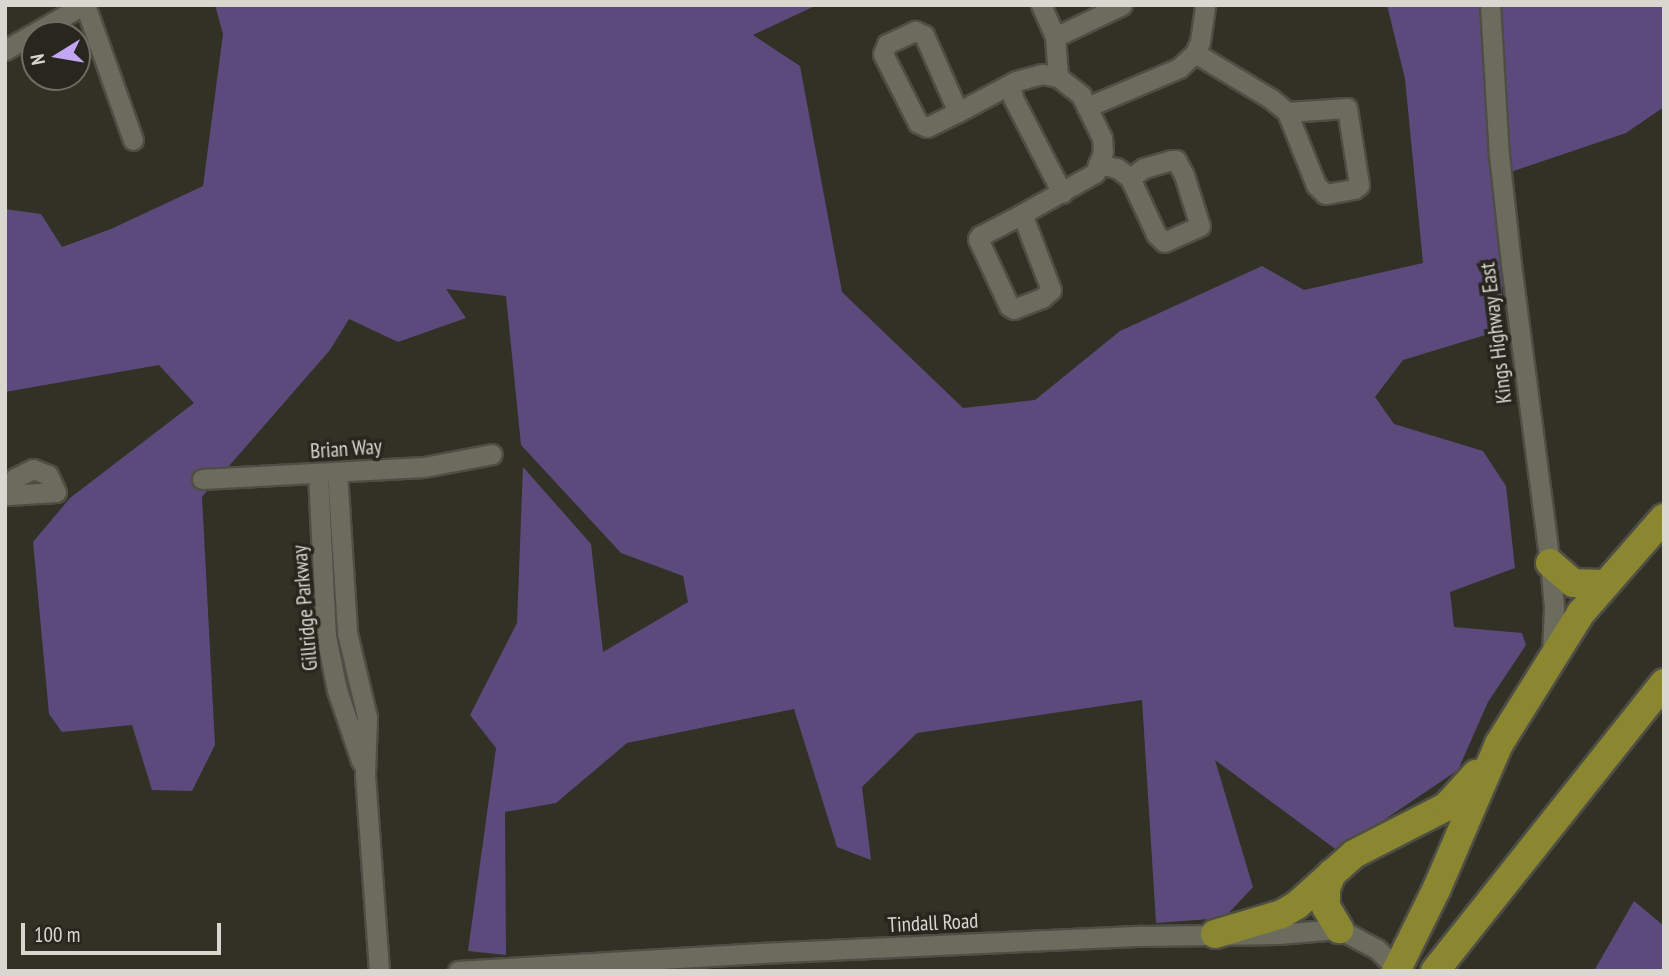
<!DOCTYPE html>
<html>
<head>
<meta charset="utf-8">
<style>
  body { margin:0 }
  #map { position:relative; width:1669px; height:976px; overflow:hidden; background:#313126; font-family:"PT Sans Narrow",sans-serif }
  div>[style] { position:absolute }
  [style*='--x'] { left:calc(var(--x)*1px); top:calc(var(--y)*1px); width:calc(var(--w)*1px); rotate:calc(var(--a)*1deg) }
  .forest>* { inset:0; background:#5d4a7c }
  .roads { filter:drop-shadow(2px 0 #4e4e45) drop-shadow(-2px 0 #4e4e45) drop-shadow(0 2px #4e4e45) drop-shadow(0 -2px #4e4e45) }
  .minor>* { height:19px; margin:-9.5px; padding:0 9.5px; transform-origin:9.5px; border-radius:9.5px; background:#6b6b5e }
  .highway>* { height:28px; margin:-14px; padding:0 14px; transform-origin:14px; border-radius:14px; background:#8b8730 }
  span { translate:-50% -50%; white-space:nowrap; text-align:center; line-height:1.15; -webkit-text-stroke:7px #27271d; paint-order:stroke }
  .street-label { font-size:21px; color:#d8d8d1 }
  .frame { position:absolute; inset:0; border:7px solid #d8d8d1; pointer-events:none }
  .north { position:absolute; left:21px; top:21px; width:70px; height:70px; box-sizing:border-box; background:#27271d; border:2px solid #6e6e65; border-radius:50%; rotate:259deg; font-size:19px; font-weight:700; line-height:28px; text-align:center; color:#d8d8d1 }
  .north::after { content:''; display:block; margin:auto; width:24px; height:32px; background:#c3a7f2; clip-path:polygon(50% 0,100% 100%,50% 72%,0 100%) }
  .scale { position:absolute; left:21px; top:923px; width:200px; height:32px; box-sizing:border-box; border:4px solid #d8d8d1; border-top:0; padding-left:9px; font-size:21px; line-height:24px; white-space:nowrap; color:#d8d8d1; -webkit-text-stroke:5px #27271d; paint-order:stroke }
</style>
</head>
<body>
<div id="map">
  <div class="forest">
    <div style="clip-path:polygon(215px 5px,817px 5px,753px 35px,800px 66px,842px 292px,963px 408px,1035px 400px,1120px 331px,1262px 266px,1304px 290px,1423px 263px,1405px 79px,1387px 5px,1664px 5px,1664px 107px,1626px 133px,1502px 175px,1502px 330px,1403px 360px,1375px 397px,1394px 424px,1483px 451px,1506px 486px,1515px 568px,1450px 592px,1454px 627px,1522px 633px,1526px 645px,1488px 702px,1458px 770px,1338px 851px,1215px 760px,1253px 887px,1224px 918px,1156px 923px,1142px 700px,917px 733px,862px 787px,871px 860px,837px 847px,794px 709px,627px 743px,556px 803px,505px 812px,506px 955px,468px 951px,496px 748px,470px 715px,517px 623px,523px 467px,591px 544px,603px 652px,688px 602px,683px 576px,621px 553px,521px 445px,506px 296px,446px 289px,466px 318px,398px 342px,349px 319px,330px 350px,202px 497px,215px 745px,192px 791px,152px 790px,132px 725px,62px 732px,49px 714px,33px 542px,70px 498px,194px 403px,159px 365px,5px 392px,5px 209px,41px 214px,62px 247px,111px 229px,203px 186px,223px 34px)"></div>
    <div style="clip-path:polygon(1634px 901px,1664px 926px,1664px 971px,1594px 971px)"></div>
  </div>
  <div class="roads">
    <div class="minor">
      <div style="--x:85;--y:5;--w:143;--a:70.4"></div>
      <div style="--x:1041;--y:5;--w:35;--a:66"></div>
      <div style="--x:1055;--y:37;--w:74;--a:-25.5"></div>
      <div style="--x:1490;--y:5;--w:150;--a:86.6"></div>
      <div style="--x:1499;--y:155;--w:110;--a:83.7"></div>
      <div style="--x:1511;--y:264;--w:302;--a:82.6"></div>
      <div style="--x:1550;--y:563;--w:44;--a:84.8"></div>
      <div style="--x:1554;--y:607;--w:48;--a:92.4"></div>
      <div style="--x:915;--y:31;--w:10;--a:24"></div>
      <div style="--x:924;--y:35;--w:84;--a:66.2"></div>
      <div style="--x:958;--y:112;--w:34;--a:154"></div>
      <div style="--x:927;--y:127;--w:10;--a:-156"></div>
      <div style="--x:918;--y:123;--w:77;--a:-116.9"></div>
      <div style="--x:883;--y:54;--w:11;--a:-68"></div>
      <div style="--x:887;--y:44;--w:31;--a:-25"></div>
      <div style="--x:1055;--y:37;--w:40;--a:85.7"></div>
      <div style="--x:5;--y:50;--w:90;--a:-30"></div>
      <div style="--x:1195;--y:53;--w:87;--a:31"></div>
      <div style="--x:1270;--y:98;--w:22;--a:39"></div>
      <div style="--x:1011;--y:84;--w:14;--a:82"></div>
      <div style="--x:1013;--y:98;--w:107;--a:62.7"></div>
      <div style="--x:1087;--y:107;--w:100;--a:-23"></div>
      <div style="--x:1179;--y:68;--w:22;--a:-43"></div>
      <div style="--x:1195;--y:53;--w:12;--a:-66"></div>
      <div style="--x:1200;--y:42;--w:37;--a:-82"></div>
      <div style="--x:1347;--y:108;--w:78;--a:81.1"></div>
      <div style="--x:1359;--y:185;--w:6;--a:141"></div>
      <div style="--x:1354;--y:189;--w:29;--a:170"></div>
      <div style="--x:1325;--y:194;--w:13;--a:-135"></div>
      <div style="--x:1316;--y:185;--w:79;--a:-111.7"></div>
      <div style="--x:1287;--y:112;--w:60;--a:-3.8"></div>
      <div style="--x:958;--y:112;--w:66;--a:-28.1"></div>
      <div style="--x:1016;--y:81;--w:27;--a:-15"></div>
      <div style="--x:1042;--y:74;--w:16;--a:11"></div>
      <div style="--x:1058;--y:77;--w:29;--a:38"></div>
      <div style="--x:1081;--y:95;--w:48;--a:64"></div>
      <div style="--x:1102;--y:138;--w:14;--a:86"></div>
      <div style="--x:1103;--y:152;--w:22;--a:111"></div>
      <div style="--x:1095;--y:173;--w:84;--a:150.7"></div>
      <div style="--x:1172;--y:160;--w:4;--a:0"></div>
      <div style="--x:1176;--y:160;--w:17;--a:62"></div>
      <div style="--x:1184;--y:175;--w:53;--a:72.6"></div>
      <div style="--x:1200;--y:226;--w:39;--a:156"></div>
      <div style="--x:1164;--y:242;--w:11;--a:-135"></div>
      <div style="--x:1156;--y:234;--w:62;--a:-114.9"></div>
      <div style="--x:1130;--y:178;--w:17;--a:-36"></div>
      <div style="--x:1144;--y:168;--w:29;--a:-16"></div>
      <div style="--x:1098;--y:164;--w:19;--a:12"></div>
      <div style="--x:1117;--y:168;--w:16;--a:38"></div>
      <div style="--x:1022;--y:214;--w:81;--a:69.1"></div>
      <div style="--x:1051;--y:290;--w:12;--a:138"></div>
      <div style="--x:1042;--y:298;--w:30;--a:159"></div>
      <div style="--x:1014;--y:309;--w:6;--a:-149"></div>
      <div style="--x:1009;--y:306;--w:74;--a:-114.8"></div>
      <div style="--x:978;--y:239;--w:4;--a:-56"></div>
      <div style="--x:980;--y:236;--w:47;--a:-27.6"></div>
      <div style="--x:337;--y:472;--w:161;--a:86.4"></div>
      <div style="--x:347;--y:633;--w:86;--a:76.6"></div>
      <div style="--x:367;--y:717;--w:58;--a:92"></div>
      <div style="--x:365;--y:775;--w:196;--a:85.9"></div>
      <div style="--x:318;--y:474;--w:162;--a:87.2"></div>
      <div style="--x:326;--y:636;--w:55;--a:78.5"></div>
      <div style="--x:337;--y:690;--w:75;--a:71.3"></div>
      <div style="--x:202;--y:479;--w:222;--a:-3.1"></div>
      <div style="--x:424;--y:467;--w:69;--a:-10.8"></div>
      <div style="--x:5;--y:495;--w:4;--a:0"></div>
      <div style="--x:9;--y:495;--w:47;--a:-3.7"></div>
      <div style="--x:56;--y:492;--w:19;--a:-115"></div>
      <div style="--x:48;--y:475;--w:16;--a:-158"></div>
      <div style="--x:33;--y:469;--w:20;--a:153"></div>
      <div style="--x:15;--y:478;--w:18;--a:109"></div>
      <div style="--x:458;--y:971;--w:304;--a:-3.4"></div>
      <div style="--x:761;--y:953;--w:381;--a:-2.6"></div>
      <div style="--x:1142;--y:936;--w:136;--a:-0.8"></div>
      <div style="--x:1278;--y:934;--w:61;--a:-4.7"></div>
      <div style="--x:1339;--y:929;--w:43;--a:27.8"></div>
      <div style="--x:1377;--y:949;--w:31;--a:45"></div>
    </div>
    <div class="highway">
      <div style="--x:1550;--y:563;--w:30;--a:41"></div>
      <div style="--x:1573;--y:583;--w:30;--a:2"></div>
      <div style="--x:1332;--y:873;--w:17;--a:111"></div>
      <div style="--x:1326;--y:889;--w:18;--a:90"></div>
      <div style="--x:1326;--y:907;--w:26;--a:59"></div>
      <div style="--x:1215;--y:934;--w:70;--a:-16.6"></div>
      <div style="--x:1282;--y:914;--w:17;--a:-31"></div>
      <div style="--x:1297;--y:905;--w:76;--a:-41.8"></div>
      <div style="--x:1354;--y:854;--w:103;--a:-27.1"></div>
      <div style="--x:1446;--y:807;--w:45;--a:-47.7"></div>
      <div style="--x:1396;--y:971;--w:93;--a:-63.7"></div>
      <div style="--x:1437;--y:888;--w:157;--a:-66.7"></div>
      <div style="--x:1499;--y:744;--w:155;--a:-58"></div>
      <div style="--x:1581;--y:613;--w:126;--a:-48.9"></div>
      <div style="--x:1435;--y:971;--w:368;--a:-51.5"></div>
    </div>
  </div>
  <div class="street-label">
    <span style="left:1496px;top:333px;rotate:-97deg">Kings Highway East</span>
    <span style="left:346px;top:449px;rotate:-4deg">Brian Way</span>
    <span style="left:305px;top:608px;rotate:-95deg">Gillridge Parkway</span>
    <span style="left:933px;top:923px;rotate:-3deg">Tindall Road</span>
  </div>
  <div class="frame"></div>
  <div class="north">N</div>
  <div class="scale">100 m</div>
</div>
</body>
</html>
